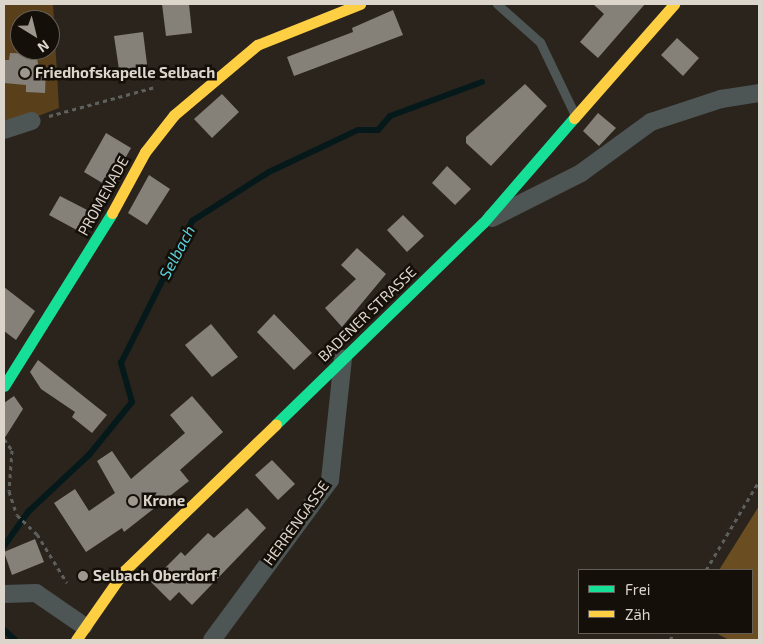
<!DOCTYPE html>
<html>
<head>
<meta charset="utf-8">
<style>
  body { margin:0 }
  #map { position:relative; width:763px; height:644px; overflow:hidden; background:#2a241c; font-family:"Exo 2",sans-serif }
  div>[style] { position:absolute }
  [style*='--x'] { left:calc(var(--x)*1px); top:calc(var(--y)*1px); width:calc(var(--w)*1px); rotate:calc(var(--a)*1deg) }
  .green>* { inset:0; background:#59401b }
  .forest>* { inset:0; background:#6a4e22 }
  .stream>* { height:6px; margin:-3px; padding:0 3px; transform-origin:3px; border-radius:3px; background:#05191a }
  .building>* { inset:0; background:#858078 }
  .path>* { height:3px; margin-top:-1.5px; transform-origin:0; background:repeating-linear-gradient(90deg,#5e605e 0 4px,transparent 0 8px) }
  .lane>* { height:9px; margin:-4.5px; padding:0 4.5px; transform-origin:4.5px; border-radius:4.5px; background:#4d5555 }
  .street>* { height:18px; margin:-9px; padding:0 9px; transform-origin:9px; border-radius:9px; background:#4d5555 }
  .fast>* { height:11px; margin:-5.5px; padding:0 5.5px; transform-origin:5.5px; border-radius:5.5px; background:#16e098 }
  .slow>* { height:11px; margin:-5.5px; padding:0 5.5px; transform-origin:5.5px; border-radius:5.5px; background:#ffcf43 }
  .dots>* { width:14px; height:14px; translate:-50% -50%; box-sizing:border-box; border:2px solid #140f08; border-radius:50% }
  span { translate:-50% -50%; white-space:nowrap; text-align:center; line-height:1.15; -webkit-text-stroke:5px #140f08; paint-order:stroke }
  .poi-label { font-size:15px; color:#dcd5cb; font-weight:700 }
  .left { translate:0 -50%; text-align:left }
  .street-label { font-size:15px; color:#dcd5cb }
  .water-label { font-size:16px; color:#5ad2de; font-style:italic }
  .frame { position:absolute; inset:0; border:5px solid #dcd5cb; pointer-events:none }
  .legend { position:absolute; left:578px; top:569px; width:175px; height:65px; box-sizing:border-box; background:#140f08; border:1px solid #645e56; margin:0; padding:6px 9px; list-style:none; font-size:15px; color:#dcd5cb }
  .legend li { display:flex; align-items:center; gap:10px; height:25px }
  .legend b { width:25px; border:1px solid #645e56 }
  .north { position:absolute; left:10px; top:10px; width:50px; height:50px; box-sizing:border-box; background:#140f08; border:1px solid #645e56; border-radius:50%; rotate:144deg; font-size:14px; font-weight:700; line-height:20px; text-align:center; color:#dcd5cb }
  .north::after { content:''; display:block; margin:auto; width:18px; height:22px; background:#9e978e; clip-path:polygon(50% 0,100% 100%,50% 72%,0 100%) }
</style>
</head>
<body>
<div id="map">
  <div class="green">
    <div style="clip-path:polygon(evenodd,4px 4px,53px 4px,59px 108px,4px 129px,4px 4px,20px 20px,50px 20px,50px 50px,20px 50px,20px 20px)"></div>
  </div>
  <div class="forest">
    <div style="clip-path:polygon(759px 506px,759px 640px,729px 640px,716px 633px,752px 633px,752px 570px,719px 570px)"></div>
  </div>
  <div class="stream">
    <div style="--x:4;--y:546;--w:42;--a:-54.8"></div>
    <div style="--x:28;--y:512;--w:83;--a:-43.1"></div>
    <div style="--x:89;--y:455;--w:68;--a:-50.9"></div>
    <div style="--x:132;--y:402;--w:41;--a:-105.8"></div>
    <div style="--x:121;--y:363;--w:159;--a:-63.4"></div>
    <div style="--x:192;--y:221;--w:91;--a:-32.5"></div>
    <div style="--x:269;--y:172;--w:98;--a:-25.3"></div>
    <div style="--x:358;--y:130;--w:20;--a:0"></div>
    <div style="--x:378;--y:130;--w:18;--a:-49"></div>
    <div style="--x:390;--y:116;--w:98;--a:-20.3"></div>
    <div style="--x:4;--y:630;--w:15;--a:42"></div>
  </div>
  <div class="building">
    <div style="clip-path:polygon(162px 4px,189px 4px,192px 33px,166px 36px)"></div>
    <div style="clip-path:polygon(593px 4px,645px 4px,598px 58px,580px 42px,604px 14px)"></div>
    <div style="clip-path:polygon(393px 10px,403px 35px,294px 76px,287px 57px,353px 32px,352px 28px)"></div>
    <div style="clip-path:polygon(143px 32px,148px 72px,120px 76px,114px 36px)"></div>
    <div style="clip-path:polygon(677px 38px,699px 58px,683px 76px,661px 55px)"></div>
    <div style="clip-path:polygon(10px 53px,36px 54px,39px 68px,46px 69px,45px 93px,26px 92px,26px 85px,4px 83px,5px 60px,9px 60px)"></div>
    <div style="clip-path:polygon(525px 84px,547px 106px,491px 166px,466px 143px,466px 137px)"></div>
    <div style="clip-path:polygon(222px 94px,239px 112px,212px 138px,194px 119px)"></div>
    <div style="clip-path:polygon(598px 113px,616px 128px,599px 146px,583px 131px)"></div>
    <div style="clip-path:polygon(106px 133px,131px 148px,109px 187px,84px 172px)"></div>
    <div style="clip-path:polygon(447px 166px,471px 189px,455px 205px,432px 183px)"></div>
    <div style="clip-path:polygon(149px 175px,170px 189px,147px 225px,128px 213px)"></div>
    <div style="clip-path:polygon(60px 196px,95px 214px,84px 234px,49px 215px)"></div>
    <div style="clip-path:polygon(403px 215px,424px 236px,407px 252px,387px 230px)"></div>
    <div style="clip-path:polygon(357px 248px,386px 274px,342px 327px,325px 308px,356px 279px,341px 265px)"></div>
    <div style="clip-path:polygon(4px 287px,35px 311px,16px 340px,4px 331px)"></div>
    <div style="clip-path:polygon(274px 314px,312px 353px,294px 370px,257px 332px)"></div>
    <div style="clip-path:polygon(211px 324px,238px 357px,212px 377px,185px 345px)"></div>
    <div style="clip-path:polygon(38px 360px,107px 415px,92px 433px,72px 417px,75px 412px,41px 389px,30px 372px)"></div>
    <div style="clip-path:polygon(14px 396px,23px 409px,4px 439px,4px 403px)"></div>
    <div style="clip-path:polygon(192px 396px,223px 432px,180px 470px,189px 481px,124px 532px,122px 528px,86px 552px,54px 503px,75px 489px,89px 511px,115px 493px,97px 461px,112px 451px,131px 479px,185px 433px,170px 415px)"></div>
    <div style="clip-path:polygon(272px 460px,295px 484px,278px 500px,255px 475px)"></div>
    <div style="clip-path:polygon(247px 508px,266px 528px,192px 605px,179px 592px,170px 601px,151px 582px,181px 552px,185px 556px,208px 533px,214px 538px)"></div>
    <div style="clip-path:polygon(35px 539px,44px 562px,12px 575px,4px 552px)"></div>
  </div>
  <div class="path">
    <div style="--x:49;--y:116;--w:110;--a:-15.3"></div>
    <div style="--x:4;--y:439;--w:14;--a:54"></div>
    <div style="--x:12;--y:450;--w:41;--a:94.2"></div>
    <div style="--x:9;--y:491;--w:25;--a:72"></div>
    <div style="--x:17;--y:515;--w:28;--a:44"></div>
    <div style="--x:37;--y:534;--w:57;--a:58.5"></div>
    <div style="--x:706;--y:570;--w:104;--a:-59.2"></div>
    <div style="--x:670;--y:640;--w:8;--a:-60"></div>
  </div>
  <div class="lane">
    <div style="--x:497;--y:4;--w:57;--a:41.5"></div>
    <div style="--x:540;--y:42;--w:81;--a:64.4"></div>
  </div>
  <div class="street">
    <div style="--x:4;--y:130;--w:29;--a:-18"></div>
    <div style="--x:492;--y:218;--w:100;--a:-26.8"></div>
    <div style="--x:581;--y:173;--w:87;--a:-36.1"></div>
    <div style="--x:651;--y:122;--w:74;--a:-18.2"></div>
    <div style="--x:721;--y:99;--w:38;--a:-9"></div>
    <div style="--x:4;--y:594;--w:32;--a:-2"></div>
    <div style="--x:36;--y:593;--w:58;--a:34.5"></div>
    <div style="--x:212;--y:640;--w:199;--a:-53.6"></div>
    <div style="--x:330;--y:480;--w:122;--a:-83.9"></div>
  </div>
  <div class="fast">
    <div style="--x:4;--y:386;--w:204;--a:-58"></div>
    <div style="--x:276;--y:424;--w:289;--a:-44.2"></div>
    <div style="--x:483;--y:223;--w:139;--a:-49.1"></div>
  </div>
  <div class="slow">
    <div style="--x:574;--y:118;--w:152;--a:-48.7"></div>
    <div style="--x:112;--y:213;--w:69;--a:-61.6"></div>
    <div style="--x:145;--y:152;--w:47;--a:-51.9"></div>
    <div style="--x:174;--y:115;--w:109;--a:-40.1"></div>
    <div style="--x:257;--y:45;--w:111;--a:-21.7"></div>
    <div style="--x:76;--y:640;--w:84;--a:-55.2"></div>
    <div style="--x:124;--y:571;--w:211;--a:-44"></div>
  </div>
  <div class="dots">
    <div style="left:25px;top:73px;background:#9e978e"></div>
    <div style="left:133px;top:501px;background:#9e978e"></div>
    <div style="left:83px;top:576px;background:#9e978e"></div>
  </div>
  <div class="poi-label">
    <span class="left" style="left:35px;top:73px">Friedhofskapelle Selbach</span>
    <span class="left" style="left:143px;top:501px">Krone</span>
    <span class="left" style="left:93px;top:576px">Selbach Oberdorf</span>
  </div>
  <div class="street-label">
    <span style="left:103px;top:196px;rotate:-61deg">PROMENADE</span>
    <span style="left:367px;top:314px;rotate:-44deg">BADENER STRASSE</span>
    <span style="left:296px;top:523px;rotate:-54deg">HERRENGASSE</span>
  </div>
  <div class="water-label">
    <span style="left:177px;top:252px;rotate:-62deg">Selbach</span>
  </div>
  <div class="frame"></div>
  <ul class="legend">
  <li><b style="height:6px;background:#16e098"></b>Frei</li>
  <li><b style="height:6px;background:#ffcf43"></b>Zäh</li>
  </ul>
  <div class="north">N</div>
</div>
</body>
</html>
